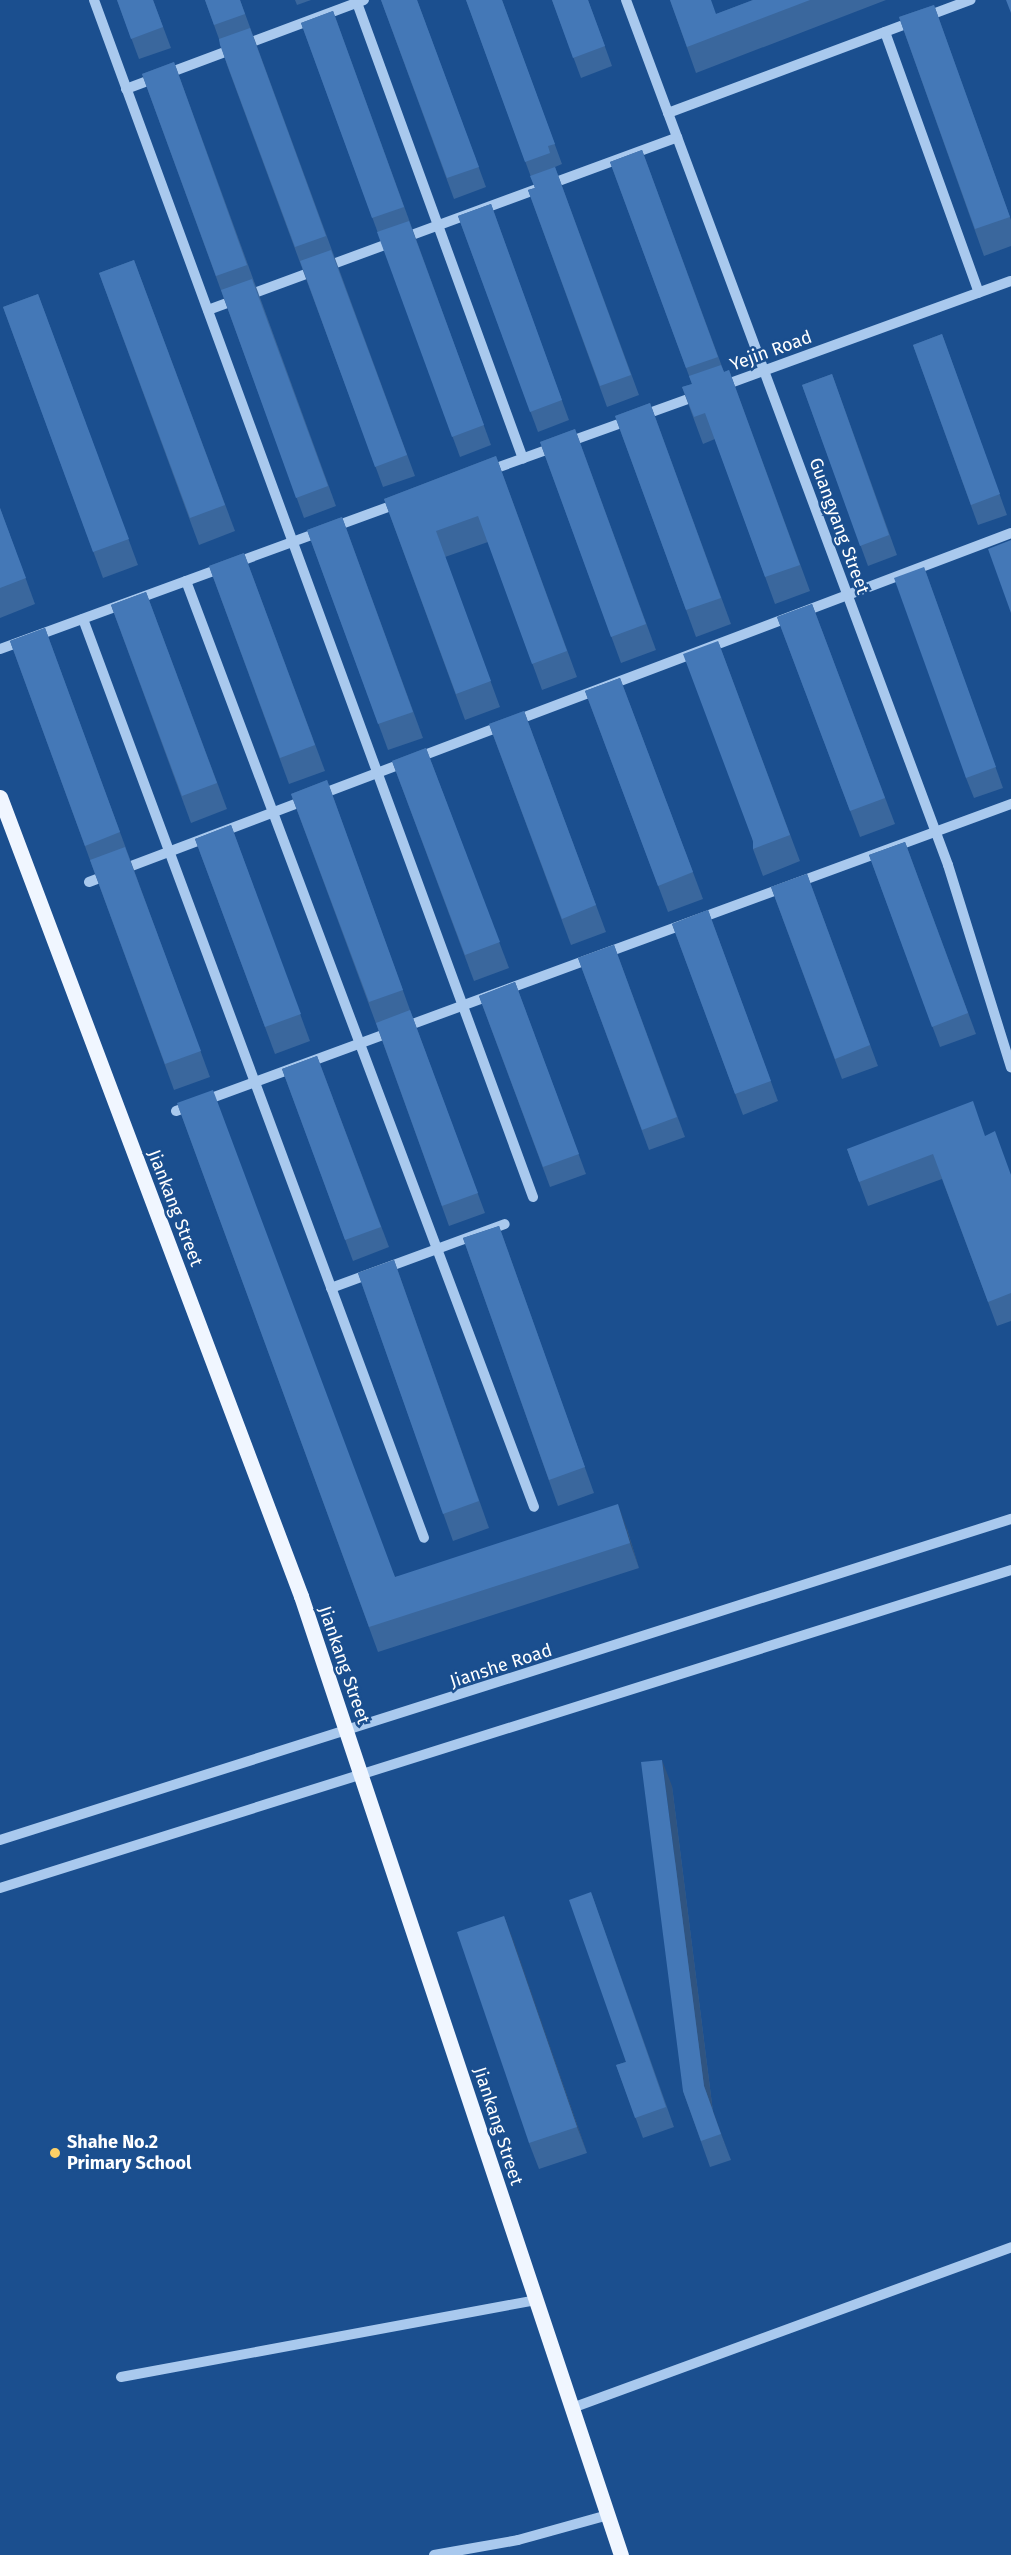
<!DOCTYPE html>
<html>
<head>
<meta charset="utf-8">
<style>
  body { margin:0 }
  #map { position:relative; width:1011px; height:2555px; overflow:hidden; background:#1b4f8f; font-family:"Fira Sans",sans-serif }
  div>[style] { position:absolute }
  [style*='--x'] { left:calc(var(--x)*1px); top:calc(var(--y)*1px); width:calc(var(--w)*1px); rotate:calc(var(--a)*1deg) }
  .minor>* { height:10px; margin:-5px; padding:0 5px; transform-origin:5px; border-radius:5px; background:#a9c9ee }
  .major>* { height:15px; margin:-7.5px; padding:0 7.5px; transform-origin:7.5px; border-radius:7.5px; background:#f0f6ff }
  .wall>* { inset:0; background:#3a679d }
  .shaded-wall>* { inset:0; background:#305480 }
  .building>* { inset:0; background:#4478b7 }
  .dots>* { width:16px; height:16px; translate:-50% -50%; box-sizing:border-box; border:3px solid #1b4f8f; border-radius:50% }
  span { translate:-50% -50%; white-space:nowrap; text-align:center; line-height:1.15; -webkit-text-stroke:5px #1b4f8f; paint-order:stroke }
  .street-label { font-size:18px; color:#fff }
  .poi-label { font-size:18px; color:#fff; font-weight:700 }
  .left { translate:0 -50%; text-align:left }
</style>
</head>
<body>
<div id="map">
  <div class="minor">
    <div style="--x:94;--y:0;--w:1275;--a:69.86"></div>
    <div style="--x:356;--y:0;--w:488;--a:70"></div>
    <div style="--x:626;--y:0;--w:923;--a:69.58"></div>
    <div style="--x:948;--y:865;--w:212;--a:72.7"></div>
    <div style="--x:885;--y:32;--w:277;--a:70.2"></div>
    <div style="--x:126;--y:89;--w:254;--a:-20.5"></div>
    <div style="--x:668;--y:113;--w:323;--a:-20.5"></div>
    <div style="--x:208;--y:310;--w:500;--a:-20.2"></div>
    <div style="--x:722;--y:386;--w:307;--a:-20"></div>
    <div style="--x:488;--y:471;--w:224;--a:-19.8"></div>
    <div style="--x:186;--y:581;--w:989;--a:69.4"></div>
    <div style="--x:83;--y:619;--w:980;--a:69.64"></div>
    <div style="--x:0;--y:649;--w:426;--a:-20.1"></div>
    <div style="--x:89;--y:882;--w:986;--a:-20.73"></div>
    <div style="--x:176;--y:1111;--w:890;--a:-20.19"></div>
    <div style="--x:331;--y:1288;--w:185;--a:-20.2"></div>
    <div style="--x:0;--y:1840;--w:1061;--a:-17.62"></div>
    <div style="--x:0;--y:1888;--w:1060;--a:-17.46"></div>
    <div style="--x:121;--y:2377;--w:422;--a:-10.5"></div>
    <div style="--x:572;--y:2408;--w:468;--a:-20.1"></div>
    <div style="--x:434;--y:2555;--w:85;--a:-10.1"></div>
    <div style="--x:518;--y:2540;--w:93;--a:-15.5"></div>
  </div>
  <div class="major">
    <div style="--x:0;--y:797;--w:854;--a:69.36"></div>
    <div style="--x:301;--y:1596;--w:1011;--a:71.55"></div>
  </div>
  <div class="wall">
    <div style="clip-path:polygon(117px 0,153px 0,171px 48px,139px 59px)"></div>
    <div style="clip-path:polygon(205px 0,240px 0,415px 476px,383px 487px,227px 65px,219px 39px)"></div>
    <div style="clip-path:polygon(295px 0,311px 0,297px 5px)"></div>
    <div style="clip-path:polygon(381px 0,417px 0,486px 187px,454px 199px)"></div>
    <div style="clip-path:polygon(466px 0,502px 0,562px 164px,555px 167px,639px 395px,607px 407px,528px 190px,535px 188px)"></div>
    <div style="clip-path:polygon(552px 0,588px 0,612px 66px,581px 78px)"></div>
    <div style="clip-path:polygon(670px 0,716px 14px,753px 0,886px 0,696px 73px)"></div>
    <div style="clip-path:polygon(934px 5px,1011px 220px,1011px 246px,984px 256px,899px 17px)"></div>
    <div style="clip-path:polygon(333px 11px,491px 445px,460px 457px,301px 23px)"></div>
    <div style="clip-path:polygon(174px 62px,336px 506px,304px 518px,142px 74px)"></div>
    <div style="clip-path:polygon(642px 150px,724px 372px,729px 370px,810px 591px,775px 604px,715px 439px,703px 444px,682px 387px,692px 384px,610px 162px)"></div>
    <div style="clip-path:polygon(491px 204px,569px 420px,538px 432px,458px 216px)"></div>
    <div style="clip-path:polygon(134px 260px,235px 531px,199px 545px,99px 273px)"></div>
    <div style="clip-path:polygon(38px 294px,138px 565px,103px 578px,3px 307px)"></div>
    <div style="clip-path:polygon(942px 334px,1007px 515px,978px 525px,913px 345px)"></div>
    <div style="clip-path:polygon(832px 374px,897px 555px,868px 566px,802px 385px)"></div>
    <div style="clip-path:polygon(650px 403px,731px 624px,696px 637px,615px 416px)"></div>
    <div style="clip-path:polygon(575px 429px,656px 650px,621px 663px,540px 442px)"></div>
    <div style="clip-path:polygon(496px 456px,577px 677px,542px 690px,488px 542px,445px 557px,500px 707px,465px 720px,384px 499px)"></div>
    <div style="clip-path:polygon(0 508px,35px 604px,0 618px)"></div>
    <div style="clip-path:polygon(342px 517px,423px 738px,388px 750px,307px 530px)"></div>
    <div style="clip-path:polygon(244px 553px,325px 771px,289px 784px,209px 566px)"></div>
    <div style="clip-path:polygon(924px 567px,1003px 788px,974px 798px,966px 778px)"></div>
    <div style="clip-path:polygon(146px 592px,227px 809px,191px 823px,111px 605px)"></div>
    <div style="clip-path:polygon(812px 604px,895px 824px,860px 837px,777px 617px)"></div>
    <div style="clip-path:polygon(45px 628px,210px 1077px,174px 1090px,10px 641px)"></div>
    <div style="clip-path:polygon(718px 641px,800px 861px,763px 876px,753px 849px,753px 842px)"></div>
    <div style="clip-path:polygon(620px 678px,703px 899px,668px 912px,585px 691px)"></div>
    <div style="clip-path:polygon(524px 711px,606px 932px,571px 945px,489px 724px)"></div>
    <div style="clip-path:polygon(426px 748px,509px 968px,474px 981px,392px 761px)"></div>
    <div style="clip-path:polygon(327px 780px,410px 1010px,485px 1213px,449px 1226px,378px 1029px,291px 794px)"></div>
    <div style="clip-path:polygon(231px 825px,310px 1041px,275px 1054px,195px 839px)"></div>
    <div style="clip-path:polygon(905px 842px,976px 1034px,940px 1047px,869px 855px)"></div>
    <div style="clip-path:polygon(807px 874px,878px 1066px,842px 1079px,771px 887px)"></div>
    <div style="clip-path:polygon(708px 910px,778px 1101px,743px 1115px,672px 924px)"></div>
    <div style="clip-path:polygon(614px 945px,685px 1137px,649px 1150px,578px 958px)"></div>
    <div style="clip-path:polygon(515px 982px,586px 1174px,550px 1187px,479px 996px)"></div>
    <div style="clip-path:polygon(317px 1056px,389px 1247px,353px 1261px,282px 1069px)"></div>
    <div style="clip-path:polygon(177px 1103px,395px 1577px,627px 1529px,639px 1568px,378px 1652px)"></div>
    <div style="clip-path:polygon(985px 1136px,1011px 1175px,1011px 1321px,997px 1326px,942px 1179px,868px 1206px,847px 1149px)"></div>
    <div style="clip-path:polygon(499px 1226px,594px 1493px,558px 1506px,463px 1238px)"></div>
    <div style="clip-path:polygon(394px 1260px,489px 1528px,453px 1541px,358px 1273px)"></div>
    <div style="clip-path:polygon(672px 1786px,713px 2112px,731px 2160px,710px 2167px,683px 2091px)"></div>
    <div style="clip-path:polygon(591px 1892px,674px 2127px,643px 2138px,616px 2065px,626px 2062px)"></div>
    <div style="clip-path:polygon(504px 1916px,587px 2153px,539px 2169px,529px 2143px)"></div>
  </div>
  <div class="shaded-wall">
    <div style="clip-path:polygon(618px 1504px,627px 1529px,639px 1568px,630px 1543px)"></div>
    <div style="clip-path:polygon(662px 1760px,672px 1786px,713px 2112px,731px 2160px,704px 2086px)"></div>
    <div style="clip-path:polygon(504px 1916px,514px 1942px,587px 2153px,577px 2127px)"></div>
  </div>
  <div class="building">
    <div style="clip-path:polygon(117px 0,153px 0,163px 27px,131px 39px)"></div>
    <div style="clip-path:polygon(205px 0,240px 0,245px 14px,214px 25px)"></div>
    <div style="clip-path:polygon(381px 0,417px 0,479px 167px,447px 178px)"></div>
    <div style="clip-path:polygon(466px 0,502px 0,555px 144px,548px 146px,550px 153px,525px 162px)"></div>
    <div style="clip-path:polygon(552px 0,588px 0,605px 46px,573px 58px)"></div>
    <div style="clip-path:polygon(670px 0,711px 0,716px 14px,753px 0,810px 0,687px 47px)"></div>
    <div style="clip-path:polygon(1006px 0,1011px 0,1011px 13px)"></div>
    <div style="clip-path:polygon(934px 5px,1010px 217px,975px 229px,899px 17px)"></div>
    <div style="clip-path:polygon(333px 11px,404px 207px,372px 218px,301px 23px)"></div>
    <div style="clip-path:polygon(250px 28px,326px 236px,295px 247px,220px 45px,219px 39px)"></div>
    <div style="clip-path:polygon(174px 62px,247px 265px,216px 276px,142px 74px)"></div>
    <div style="clip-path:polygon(642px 150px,718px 357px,686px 368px,610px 162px)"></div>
    <div style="clip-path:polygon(555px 167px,631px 375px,600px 386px,528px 190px,535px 188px,530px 176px)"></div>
    <div style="clip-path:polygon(491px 204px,562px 400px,530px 412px,458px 216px)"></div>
    <div style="clip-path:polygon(409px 221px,484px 425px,452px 437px,377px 232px)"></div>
    <div style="clip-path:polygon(331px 250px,407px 455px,375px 467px,300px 261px)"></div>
    <div style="clip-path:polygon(134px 260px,225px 505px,190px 518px,99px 273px)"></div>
    <div style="clip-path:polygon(252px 279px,328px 486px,296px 498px,221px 290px)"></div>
    <div style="clip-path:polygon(38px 294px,129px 539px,93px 552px,3px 307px)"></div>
    <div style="clip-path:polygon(942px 334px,1000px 494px,971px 505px,913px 345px)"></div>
    <div style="clip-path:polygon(721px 365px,724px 372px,729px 370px,800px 565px,765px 577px,705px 413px,694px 417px,682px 387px,692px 384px,689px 376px)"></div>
    <div style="clip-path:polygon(832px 374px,889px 535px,860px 546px,802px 385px)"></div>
    <div style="clip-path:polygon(650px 403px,721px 598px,686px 610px,615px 416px)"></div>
    <div style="clip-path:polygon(575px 429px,646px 624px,611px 637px,540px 442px)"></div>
    <div style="clip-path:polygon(496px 456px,567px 651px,532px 664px,478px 516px,436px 531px,491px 681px,456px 694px,384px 499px)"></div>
    <div style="clip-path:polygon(0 508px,26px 578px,0 588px)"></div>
    <div style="clip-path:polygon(342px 517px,413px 712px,378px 724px,307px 530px)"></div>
    <div style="clip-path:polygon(1011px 540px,1011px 613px,988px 549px)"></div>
    <div style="clip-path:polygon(244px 553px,315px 745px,280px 758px,209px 566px)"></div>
    <div style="clip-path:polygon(924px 567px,996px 767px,966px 778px,894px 578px)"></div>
    <div style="clip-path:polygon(146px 592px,217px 783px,182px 796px,111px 605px)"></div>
    <div style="clip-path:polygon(812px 604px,885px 798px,850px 811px,777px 617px)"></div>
    <div style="clip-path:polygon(45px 628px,120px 832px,85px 846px,10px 641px)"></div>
    <div style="clip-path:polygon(718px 641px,790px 835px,753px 849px,753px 841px,683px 654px)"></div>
    <div style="clip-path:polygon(620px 678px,693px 872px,658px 886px,585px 691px)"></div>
    <div style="clip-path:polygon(524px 711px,596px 905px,562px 919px,489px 724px)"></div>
    <div style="clip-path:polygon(426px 748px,500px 942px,465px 955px,392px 761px)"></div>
    <div style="clip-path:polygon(327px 780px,403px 990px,369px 1002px,291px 794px)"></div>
    <div style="clip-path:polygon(231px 825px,301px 1014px,265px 1027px,195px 839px)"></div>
    <div style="clip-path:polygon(905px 842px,968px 1013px,932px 1027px,869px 855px)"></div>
    <div style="clip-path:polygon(125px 847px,201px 1051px,165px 1064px,90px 860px)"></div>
    <div style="clip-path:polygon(807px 874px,870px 1045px,835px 1059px,771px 887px)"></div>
    <div style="clip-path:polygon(708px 910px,771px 1081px,735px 1094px,672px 924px)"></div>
    <div style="clip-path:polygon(614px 945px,677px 1117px,642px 1130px,578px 958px)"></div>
    <div style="clip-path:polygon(515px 982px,579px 1154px,543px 1167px,479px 996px)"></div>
    <div style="clip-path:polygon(410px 1010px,478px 1193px,442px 1206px,376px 1023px)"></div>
    <div style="clip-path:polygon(317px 1056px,381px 1227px,345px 1240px,282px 1069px)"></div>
    <div style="clip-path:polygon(213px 1090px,395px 1577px,618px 1504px,630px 1543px,369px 1627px,177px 1103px)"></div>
    <div style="clip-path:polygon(973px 1101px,985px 1136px,995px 1131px,1011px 1175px,1011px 1293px,988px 1302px,933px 1154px,859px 1182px,847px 1149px)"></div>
    <div style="clip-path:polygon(499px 1226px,585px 1467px,549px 1480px,463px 1238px)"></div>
    <div style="clip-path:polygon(394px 1260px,479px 1501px,443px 1514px,358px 1273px)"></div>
    <div style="clip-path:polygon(662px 1760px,704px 2086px,721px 2134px,701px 2141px,683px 2091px,641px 1762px)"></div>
    <div style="clip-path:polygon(591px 1892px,666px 2107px,635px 2118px,616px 2065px,626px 2062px,569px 1900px)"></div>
    <div style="clip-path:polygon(504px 1916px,577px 2127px,529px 2143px,457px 1932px)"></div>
  </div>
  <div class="dots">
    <div style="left:55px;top:2153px;background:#ffd166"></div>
  </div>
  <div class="street-label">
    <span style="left:771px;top:351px;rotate:-20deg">Yejin Road</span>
    <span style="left:839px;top:526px;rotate:70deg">Guangyang Street</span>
    <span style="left:175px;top:1208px;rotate:69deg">Jiankang Street</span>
    <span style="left:344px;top:1665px;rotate:71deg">Jiankang Street</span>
    <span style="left:501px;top:1666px;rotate:-18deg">Jianshe Road</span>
    <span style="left:498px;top:2126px;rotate:72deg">Jiankang Street</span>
  </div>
  <div class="poi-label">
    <span class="left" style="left:67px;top:2153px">Shahe No.2<br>Primary School</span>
  </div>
</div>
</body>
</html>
